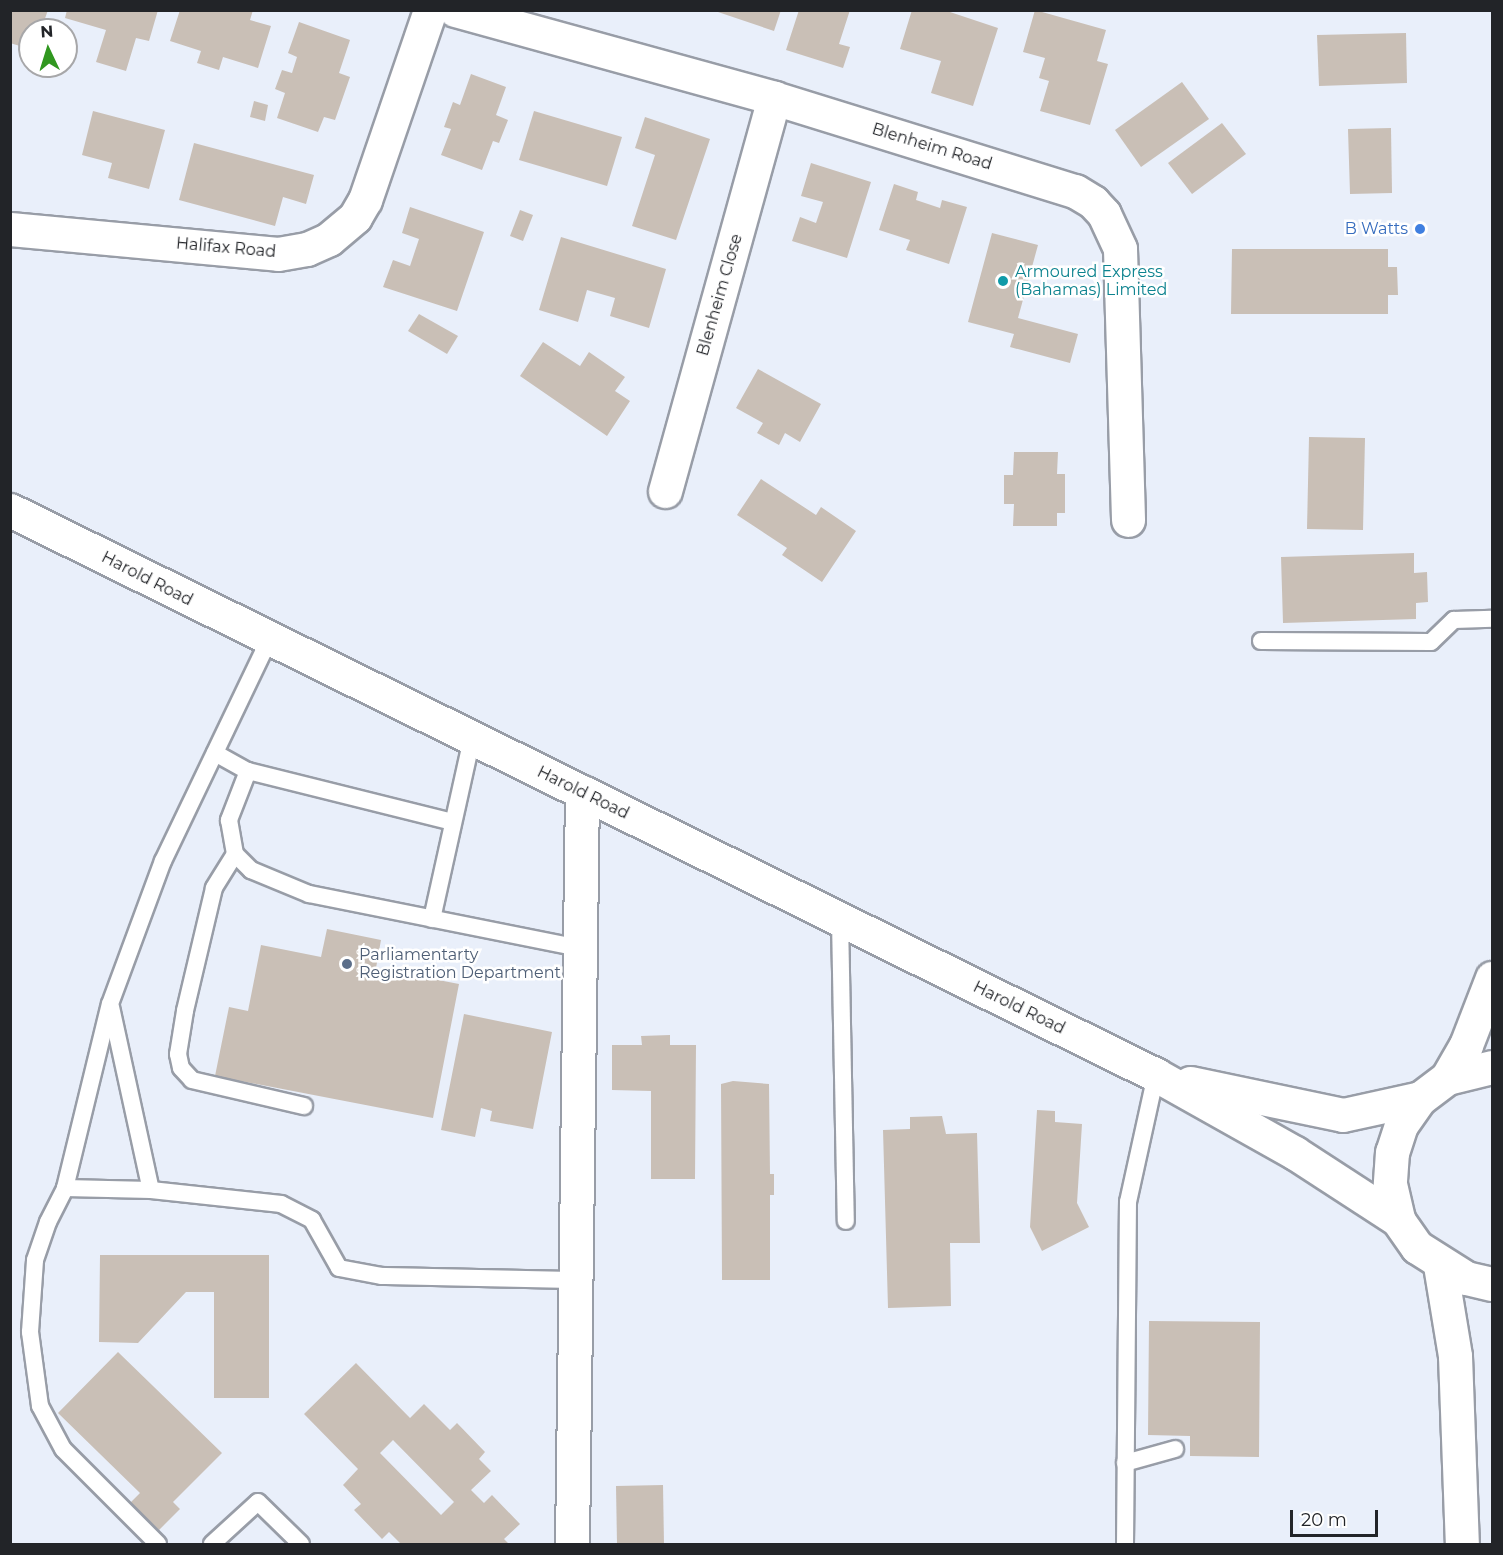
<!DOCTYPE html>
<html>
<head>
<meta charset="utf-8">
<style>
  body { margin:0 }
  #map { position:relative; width:1503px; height:1555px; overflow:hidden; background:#e9effa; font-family:Montserrat,sans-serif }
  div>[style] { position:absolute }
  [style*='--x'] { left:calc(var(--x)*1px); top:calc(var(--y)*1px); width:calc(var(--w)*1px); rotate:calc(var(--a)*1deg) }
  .building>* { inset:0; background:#c9bfb6 }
  .roads { filter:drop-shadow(2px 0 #989da7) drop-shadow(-2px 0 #989da7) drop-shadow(0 2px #989da7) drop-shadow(0 -2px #989da7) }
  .lane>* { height:16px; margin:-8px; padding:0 8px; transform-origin:8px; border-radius:8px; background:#fff }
  .street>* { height:33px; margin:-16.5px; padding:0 16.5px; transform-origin:16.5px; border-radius:16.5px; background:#fff }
  .secondary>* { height:33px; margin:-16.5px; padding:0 16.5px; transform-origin:16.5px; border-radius:16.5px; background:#fff }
  .primary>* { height:33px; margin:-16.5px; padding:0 16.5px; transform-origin:16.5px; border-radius:16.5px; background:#fff }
  .highway>* { height:33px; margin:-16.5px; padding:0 16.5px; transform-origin:16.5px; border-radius:16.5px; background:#fff }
  .dots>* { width:16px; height:16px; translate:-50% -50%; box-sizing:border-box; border:3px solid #fff; border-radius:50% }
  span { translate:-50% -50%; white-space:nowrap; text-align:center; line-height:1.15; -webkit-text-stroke:5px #fff; paint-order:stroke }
  .street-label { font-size:16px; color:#222428 }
  .shop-label { font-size:16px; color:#366cbe }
  .right { translate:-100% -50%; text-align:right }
  .culture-label { font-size:16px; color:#0d838f }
  .left { translate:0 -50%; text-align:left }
  .service-label { font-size:16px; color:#4e5e75 }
  .frame { position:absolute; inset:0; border:12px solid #222428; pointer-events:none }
  .north { position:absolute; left:18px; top:18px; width:60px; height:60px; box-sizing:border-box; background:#fff; border:2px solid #a7a7a9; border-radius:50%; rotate:356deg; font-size:16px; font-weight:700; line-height:24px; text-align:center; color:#222428 }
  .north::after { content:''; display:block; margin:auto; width:21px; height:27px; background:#30971f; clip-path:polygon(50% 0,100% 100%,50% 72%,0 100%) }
  .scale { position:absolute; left:1290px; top:1510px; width:88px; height:27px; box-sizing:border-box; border:3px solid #222428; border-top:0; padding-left:8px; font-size:18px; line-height:21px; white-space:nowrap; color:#222428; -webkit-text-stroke:4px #fff; paint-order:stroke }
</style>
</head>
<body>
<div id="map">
  <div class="building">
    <div style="clip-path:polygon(10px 10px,48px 10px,41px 30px,30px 30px,30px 49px,10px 43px)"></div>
    <div style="clip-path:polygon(67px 10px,158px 10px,149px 41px,136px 38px,126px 71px,96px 62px,106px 30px,65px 18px)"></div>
    <div style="clip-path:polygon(180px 10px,253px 10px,250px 20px,271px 26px,258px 68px,223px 57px,219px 70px,197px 63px,201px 51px,170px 41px)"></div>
    <div style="clip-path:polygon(712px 10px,781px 10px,774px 31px)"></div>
    <div style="clip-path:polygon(799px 10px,850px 10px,839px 44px,850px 47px,843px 68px,786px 50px)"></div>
    <div style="clip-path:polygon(912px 10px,944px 10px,998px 28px,973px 106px,931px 93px,941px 61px,900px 49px)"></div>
    <div style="clip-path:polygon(1035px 10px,1106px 30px,1097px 61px,1108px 64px,1090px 125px,1040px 111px,1049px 81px,1039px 78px,1045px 58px,1023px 52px)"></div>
    <div style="clip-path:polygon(299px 22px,350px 40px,339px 73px,350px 77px,335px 120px,324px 117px,318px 132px,277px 118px,285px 93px,275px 89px,282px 70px,292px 73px,297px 57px,288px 53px)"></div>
    <div style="clip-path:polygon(1406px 33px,1407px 83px,1319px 86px,1317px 35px)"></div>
    <div style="clip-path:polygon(471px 74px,506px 87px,496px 115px,508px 120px,499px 143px,493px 141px,482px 170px,441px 155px,451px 129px,444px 127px,453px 102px,460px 105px)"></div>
    <div style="clip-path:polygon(1182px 82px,1209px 119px,1141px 167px,1115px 130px)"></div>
    <div style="clip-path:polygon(254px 101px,268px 105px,265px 121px,250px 117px)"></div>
    <div style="clip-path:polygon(93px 111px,165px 130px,149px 189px,108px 178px,112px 163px,82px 155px)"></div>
    <div style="clip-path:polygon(534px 111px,622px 137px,607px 186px,519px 160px)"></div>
    <div style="clip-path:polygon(645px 117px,710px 139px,676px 240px,632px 226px,655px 155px,635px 148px)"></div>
    <div style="clip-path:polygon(1222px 123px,1246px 154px,1192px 194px,1168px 163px)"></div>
    <div style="clip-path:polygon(1391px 128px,1392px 193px,1350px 194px,1348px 129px)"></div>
    <div style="clip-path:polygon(194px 143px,314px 175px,306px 204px,283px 197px,275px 226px,179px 200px)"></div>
    <div style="clip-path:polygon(811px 163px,871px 182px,847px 258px,792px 241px,800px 217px,816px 223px,823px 202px,801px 196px)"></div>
    <div style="clip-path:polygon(894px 184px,918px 192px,916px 200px,940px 208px,942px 200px,967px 207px,949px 264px,906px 250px,910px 240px,879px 230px)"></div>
    <div style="clip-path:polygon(410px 207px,484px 232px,457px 311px,383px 287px,393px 260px,410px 266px,419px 239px,402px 233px)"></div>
    <div style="clip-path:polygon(520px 210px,533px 215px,523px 241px,510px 236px)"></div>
    <div style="clip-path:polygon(992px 233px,1038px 245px,1018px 318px,1078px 334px,1070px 363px,1010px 347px,1014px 334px,968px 322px)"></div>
    <div style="clip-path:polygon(561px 237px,666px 269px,649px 328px,610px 316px,615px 298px,587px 290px,578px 322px,539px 310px)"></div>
    <div style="clip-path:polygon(1232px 249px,1388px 249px,1388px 267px,1397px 267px,1398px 295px,1388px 295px,1388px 314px,1231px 314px)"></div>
    <div style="clip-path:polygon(419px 314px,458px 336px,447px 354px,408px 331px)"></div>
    <div style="clip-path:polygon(543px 342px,580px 366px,589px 352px,625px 377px,615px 391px,630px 401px,607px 436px,520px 376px)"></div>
    <div style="clip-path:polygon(758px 369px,821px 404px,800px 442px,785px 433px,779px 445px,757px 433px,763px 423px,736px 408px)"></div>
    <div style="clip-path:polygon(1309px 437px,1365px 438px,1363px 530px,1307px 529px)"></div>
    <div style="clip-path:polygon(1014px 452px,1058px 452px,1057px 474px,1065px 474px,1065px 513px,1057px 513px,1057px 526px,1013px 526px,1014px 504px,1004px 504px,1004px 475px,1013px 475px)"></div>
    <div style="clip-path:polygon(761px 479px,816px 515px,821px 507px,856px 531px,822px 582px,782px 555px,787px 548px,737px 515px)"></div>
    <div style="clip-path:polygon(1414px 553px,1414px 573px,1427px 572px,1428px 602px,1416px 603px,1416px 619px,1283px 623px,1281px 557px)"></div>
    <div style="clip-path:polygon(327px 929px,381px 940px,376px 968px,459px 984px,433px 1118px,215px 1076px,229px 1007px,248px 1011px,261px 945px,321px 957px)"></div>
    <div style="clip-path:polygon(464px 1014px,552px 1032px,533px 1129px,490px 1121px,492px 1111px,481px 1108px,475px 1137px,441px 1130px)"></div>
    <div style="clip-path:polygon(670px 1035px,670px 1045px,696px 1045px,695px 1179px,651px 1179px,651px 1091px,612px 1090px,612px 1045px,642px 1045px,641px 1036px)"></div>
    <div style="clip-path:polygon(733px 1081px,769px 1084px,770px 1174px,774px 1174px,774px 1195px,770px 1195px,770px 1280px,722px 1280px,721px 1084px)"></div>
    <div style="clip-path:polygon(1037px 1110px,1055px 1111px,1055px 1122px,1082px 1124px,1077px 1203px,1089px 1227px,1042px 1251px,1030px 1227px)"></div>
    <div style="clip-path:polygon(942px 1116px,946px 1134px,977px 1133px,980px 1243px,950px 1243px,951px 1306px,888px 1308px,883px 1130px,910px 1129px,910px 1117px)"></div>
    <div style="clip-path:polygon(100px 1255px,269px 1255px,269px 1398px,214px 1398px,214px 1292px,186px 1292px,138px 1343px,99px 1342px)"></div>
    <div style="clip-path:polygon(1149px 1321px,1260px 1322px,1259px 1457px,1190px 1456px,1190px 1436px,1148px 1435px)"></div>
    <div style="clip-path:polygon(118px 1352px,222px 1453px,173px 1502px,180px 1509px,159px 1530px,130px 1503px,140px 1493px,58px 1413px)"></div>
    <div style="clip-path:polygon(evenodd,356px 1363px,410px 1418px,424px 1404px,450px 1430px,457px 1423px,485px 1452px,479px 1459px,491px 1471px,471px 1490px,484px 1503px,492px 1495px,520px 1524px,504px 1539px,509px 1544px,401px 1544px,389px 1532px,382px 1539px,354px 1510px,361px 1504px,343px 1485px,358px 1469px,304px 1414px,356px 1363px,393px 1440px,454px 1502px,441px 1515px,380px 1453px,393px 1440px)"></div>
    <div style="clip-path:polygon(663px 1485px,664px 1544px,617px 1544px,616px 1486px)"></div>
  </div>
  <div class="roads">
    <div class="lane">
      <div style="--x:1261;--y:641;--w:170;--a:0.3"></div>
      <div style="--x:1431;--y:642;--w:32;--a:-44"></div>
      <div style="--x:1454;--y:620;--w:38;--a:-2"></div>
      <div style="--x:215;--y:753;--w:38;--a:29"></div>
      <div style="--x:248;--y:771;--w:211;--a:14"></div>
      <div style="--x:248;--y:771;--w:53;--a:111.2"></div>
      <div style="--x:229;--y:820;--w:35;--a:80"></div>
      <div style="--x:235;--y:854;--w:23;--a:45"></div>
      <div style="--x:251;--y:870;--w:63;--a:22.5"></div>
      <div style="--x:309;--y:894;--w:276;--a:11.3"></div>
      <div style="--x:235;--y:854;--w:40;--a:122"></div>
      <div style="--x:214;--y:888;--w:126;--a:103.3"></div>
      <div style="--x:185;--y:1011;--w:44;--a:99.2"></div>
      <div style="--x:178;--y:1054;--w:14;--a:78"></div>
      <div style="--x:181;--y:1068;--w:16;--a:47"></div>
      <div style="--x:192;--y:1080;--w:115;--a:13.1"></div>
      <div style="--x:432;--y:919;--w:184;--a:-77.5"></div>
      <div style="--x:840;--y:920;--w:301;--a:88.9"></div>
      <div style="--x:111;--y:1007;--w:187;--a:77.7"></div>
      <div style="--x:65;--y:1188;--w:189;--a:-76.3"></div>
      <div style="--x:110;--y:1004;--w:153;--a:-69.7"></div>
      <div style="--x:163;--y:861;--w:245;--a:-64.4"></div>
      <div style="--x:1125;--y:1463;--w:52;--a:-15.6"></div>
      <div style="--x:158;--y:1544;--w:134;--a:-135"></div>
      <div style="--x:63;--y:1449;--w:49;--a:-118.1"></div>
      <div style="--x:40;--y:1406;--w:75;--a:-97.7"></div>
      <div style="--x:30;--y:1332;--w:72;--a:-86"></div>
      <div style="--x:35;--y:1260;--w:40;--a:-71.1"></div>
      <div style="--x:48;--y:1222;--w:38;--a:-63"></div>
      <div style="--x:65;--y:1188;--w:86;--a:1.3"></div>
      <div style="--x:151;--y:1190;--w:131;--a:6.1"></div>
      <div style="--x:281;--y:1204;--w:35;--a:27"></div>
      <div style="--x:312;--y:1220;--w:55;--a:60.6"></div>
      <div style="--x:339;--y:1268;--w:44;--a:10.5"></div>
      <div style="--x:382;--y:1276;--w:194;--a:1.2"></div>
      <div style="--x:212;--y:1544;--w:62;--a:-42.4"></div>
      <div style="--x:258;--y:1502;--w:60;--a:44.3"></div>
      <div style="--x:1125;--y:1544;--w:342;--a:-89.5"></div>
      <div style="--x:1128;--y:1202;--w:130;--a:-77.6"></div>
    </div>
    <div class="street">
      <div style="--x:455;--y:10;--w:331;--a:15.4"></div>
      <div style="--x:774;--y:98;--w:315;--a:17.2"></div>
      <div style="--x:1075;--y:191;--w:21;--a:31"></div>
      <div style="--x:1093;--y:202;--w:16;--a:47"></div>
      <div style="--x:1104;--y:214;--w:38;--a:65"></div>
      <div style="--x:1120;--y:249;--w:271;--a:88.3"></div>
      <div style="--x:10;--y:229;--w:269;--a:5.3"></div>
      <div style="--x:278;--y:254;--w:29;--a:-10"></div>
      <div style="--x:307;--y:249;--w:24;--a:-24"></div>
      <div style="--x:329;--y:239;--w:34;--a:-40"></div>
      <div style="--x:355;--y:217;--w:20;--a:-60"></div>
      <div style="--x:365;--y:200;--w:201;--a:-71.1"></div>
      <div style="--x:665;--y:491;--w:408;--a:-74.5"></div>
      <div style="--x:572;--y:1544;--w:752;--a:-89.24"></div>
    </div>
    <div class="secondary">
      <div style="--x:10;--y:510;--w:1278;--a:26.24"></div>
      <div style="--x:1156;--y:1075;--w:159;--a:29.3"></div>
      <div style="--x:1295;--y:1153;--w:123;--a:33"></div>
      <div style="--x:1190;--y:1083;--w:156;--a:11.8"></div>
      <div style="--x:1343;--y:1115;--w:79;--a:-12.4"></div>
    </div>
    <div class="primary">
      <div style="--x:1440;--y:1265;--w:92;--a:80.6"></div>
      <div style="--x:1455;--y:1356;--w:188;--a:87.9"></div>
    </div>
    <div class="highway">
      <div style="--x:1492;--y:1067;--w:46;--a:166.3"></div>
      <div style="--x:1447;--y:1078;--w:34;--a:143"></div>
      <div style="--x:1420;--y:1098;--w:33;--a:125"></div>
      <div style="--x:1401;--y:1125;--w:28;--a:108"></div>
      <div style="--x:1392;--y:1152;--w:32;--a:94"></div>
      <div style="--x:1390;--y:1184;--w:37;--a:77"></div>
      <div style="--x:1398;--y:1220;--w:33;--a:55"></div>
      <div style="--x:1417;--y:1247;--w:58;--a:32.3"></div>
      <div style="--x:1466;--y:1278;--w:27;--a:13"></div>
      <div style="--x:1447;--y:1078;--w:38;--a:-60"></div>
      <div style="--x:1466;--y:1045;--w:72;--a:-68.8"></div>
    </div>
  </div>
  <div class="dots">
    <div style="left:1420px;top:229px;background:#3f7fe0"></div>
    <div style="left:1003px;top:281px;background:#0f9aa8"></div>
    <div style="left:347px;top:964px;background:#5c6f8a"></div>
  </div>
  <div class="street-label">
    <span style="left:932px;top:147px;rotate:17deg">Blenheim Road</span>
    <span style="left:226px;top:248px;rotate:5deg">Halifax Road</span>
    <span style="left:720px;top:295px;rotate:-74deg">Blenheim Close</span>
    <span style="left:147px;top:579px;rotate:27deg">Harold Road</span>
    <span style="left:583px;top:793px;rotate:26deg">Harold Road</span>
    <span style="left:1019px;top:1008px;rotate:26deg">Harold Road</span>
  </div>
  <div class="shop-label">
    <span class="right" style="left:1408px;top:229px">B Watts</span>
  </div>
  <div class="culture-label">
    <span class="left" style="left:1015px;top:281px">Armoured Express<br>(Bahamas) Limited</span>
  </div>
  <div class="service-label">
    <span class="left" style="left:359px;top:964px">Parliamentarty<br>Registration Department</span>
  </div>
  <div class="frame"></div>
  <div class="north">N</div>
  <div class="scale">20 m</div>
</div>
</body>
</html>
